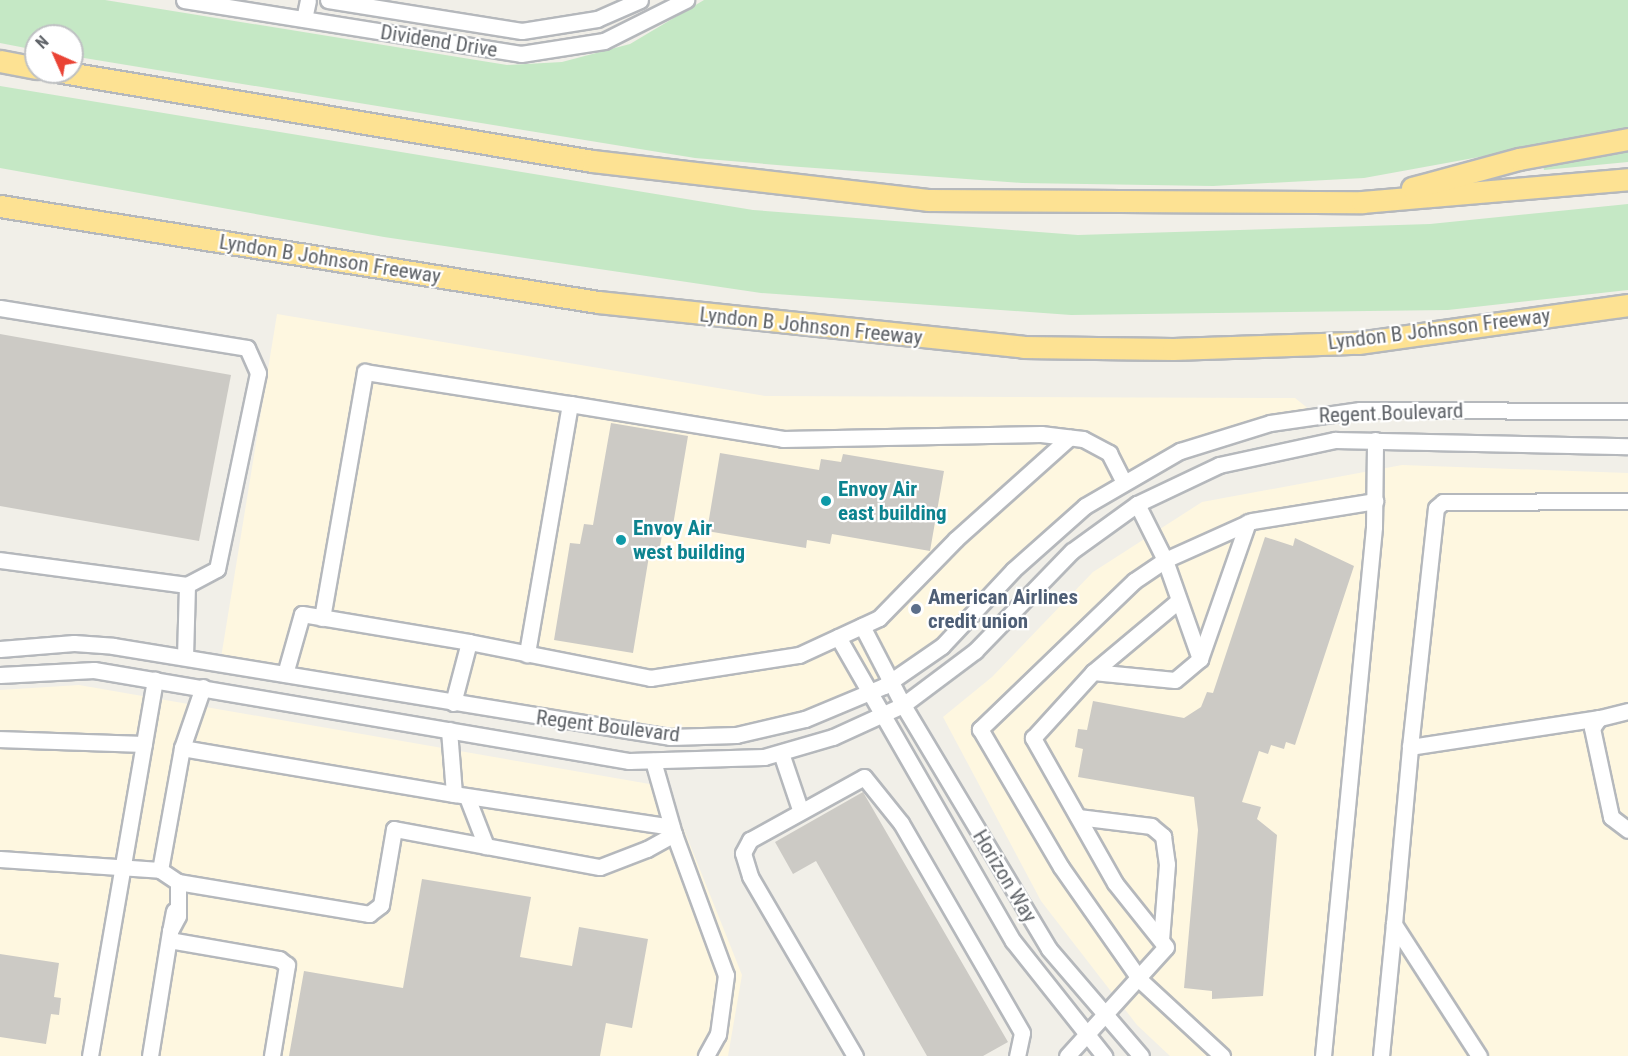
<!DOCTYPE html>
<html>
<head>
<meta charset="utf-8">
<style>
  body { margin:0 }
  #map { position:relative; width:1628px; height:1056px; overflow:hidden; background:#f1efe8; font-family:"Roboto Condensed",sans-serif }
  div>[style] { position:absolute }
  [style*='--x'] { left:calc(var(--x)*1px); top:calc(var(--y)*1px); width:calc(var(--w)*1px); rotate:calc(var(--a)*1deg) }
  .commercial>* { inset:0; background:#fef7e0 }
  .green>* { inset:0; background:#c5e8c5 }
  .building>* { inset:0; background:#cccac5 }
  .roads { filter:drop-shadow(2px 0 #b5b8bc) drop-shadow(-2px 0 #b5b8bc) drop-shadow(0 2px #b5b8bc) drop-shadow(0 -2px #b5b8bc) }
  .minor>* { height:15px; margin:-7.5px; padding:0 7.5px; transform-origin:7.5px; border-radius:7.5px; background:#fff }
  .highway>* { height:21px; margin:-10.5px; padding:0 10.5px; transform-origin:10.5px; border-radius:10.5px; background:#fde293 }
  .dots>* { width:16px; height:16px; translate:-50% -50%; box-sizing:border-box; border:3px solid #fff; border-radius:50% }
  span { translate:-50% -50%; white-space:nowrap; text-align:center; line-height:1.15; -webkit-text-stroke:4.5px #fff; paint-order:stroke }
  .street-label { font-size:21px; color:#5f6368 }
  .culture-label { font-size:21px; color:#0d838f; font-weight:700 }
  .left { translate:0 -50%; text-align:left }
  .service-label { font-size:21px; color:#4e5e75; font-weight:700 }
  .north { position:absolute; left:24px; top:24px; width:60px; height:60px; box-sizing:border-box; background:#fff; border:2px solid #bfc1c3; border-radius:50%; rotate:315deg; font-size:16px; font-weight:700; line-height:24px; text-align:center; color:#5f6368 }
  .north::after { content:''; display:block; margin:auto; width:21px; height:27px; background:#ea4335; clip-path:polygon(50% 0,100% 100%,50% 72%,0 100%) }
</style>
</head>
<body>
<div id="map">
  <div class="commercial">
    <div style="clip-path:polygon(277px 314px,765px 396px,1295px 398px,1315px 414px,1241px 431px,1108px 490px,961px 628px,869px 693px,714px 737px,220px 664px)"></div>
    <div style="clip-path:polygon(1402px 465px,1628px 473px,1628px 1056px,1170px 1056px,1137px 1025px,1041px 901px,943px 717px,992px 677px,1093px 572px,1202px 502px)"></div>
    <div style="clip-path:polygon(79px 685px,667px 787px,742px 975px,728px 1056px,0 1056px,0 690px)"></div>
  </div>
  <div class="green">
    <div style="clip-path:polygon(0 0,105px 0,507px 65px,562px 62px,630px 44px,704px 0,1628px 0,1628px 130px,1364px 178px,1213px 186px,1022px 183px,801px 167px,695px 158px,72px 56px,72px 36px,36px 36px,36px 50px,0 43px)"></div>
    <div style="clip-path:polygon(0 86px,753px 210px,1078px 235px,1430px 224px,1628px 204px,1628px 290px,1448px 310px,1071px 315px,761px 293px,384px 237px,0 168px)"></div>
    <div style="clip-path:polygon(1628px 148px,1628px 162px,1544px 170px,1543px 166px)"></div>
  </div>
  <div class="building">
    <div style="clip-path:polygon(0 334px,231px 375px,199px 541px,0 506px)"></div>
    <div style="clip-path:polygon(611px 423px,688px 436px,671px 537px,662px 535px,658px 558px,649px 556px,633px 653px,554px 640px,570px 543px,580px 544px,584px 524px,593px 525px)"></div>
    <div style="clip-path:polygon(720px 453px,819px 470px,821px 459px,841px 462px,843px 454px,944px 471px,930px 551px,832px 534px,830px 544px,807px 540px,806px 548px,707px 531px)"></div>
    <div style="clip-path:polygon(1265px 537px,1293px 546px,1295px 538px,1354px 566px,1295px 745px,1286px 742px,1284px 749px,1271px 745px,1268px 754px,1259px 751px,1242px 802px,1261px 807px,1257px 819px,1277px 835px,1263px 996px,1212px 999px,1212px 991px,1184px 988px,1198px 830px,1194px 797px,1078px 777px,1083px 749px,1075px 747px,1078px 729px,1087px 730px,1093px 701px,1184px 718px,1201px 707px,1207px 692px,1213px 693px)"></div>
    <div style="clip-path:polygon(863px 792px,1008px 1042px,983px 1056px,927px 1056px,816px 861px,793px 874px,775px 842px)"></div>
    <div style="clip-path:polygon(422px 879px,531px 897px,520px 957px,572px 966px,579px 927px,648px 939px,632px 1028px,606px 1023px,600px 1056px,289px 1056px,304px 971px,403px 988px)"></div>
    <div style="clip-path:polygon(0 954px,59px 963px,54px 997px,61px 998px,59px 1015px,51px 1014px,46px 1044px,0 1037px)"></div>
  </div>
  <div class="roads">
    <div class="minor">
      <div style="--x:184;--y:0;--w:341;--a:9.1"></div>
      <div style="--x:521;--y:54;--w:84;--a:-8.9"></div>
      <div style="--x:604;--y:41;--w:92;--a:-26.6"></div>
      <div style="--x:328;--y:0;--w:196;--a:9.1"></div>
      <div style="--x:522;--y:31;--w:76;--a:-9.1"></div>
      <div style="--x:597;--y:19;--w:47;--a:-23.8"></div>
      <div style="--x:304;--y:19;--w:19;--a:-78"></div>
      <div style="--x:0;--y:308;--w:250;--a:9.2"></div>
      <div style="--x:247;--y:348;--w:27;--a:66"></div>
      <div style="--x:258;--y:373;--w:200;--a:101.8"></div>
      <div style="--x:217;--y:569;--w:34;--a:152"></div>
      <div style="--x:187;--y:585;--w:189;--a:-172.4"></div>
      <div style="--x:570;--y:404;--w:216;--a:9.3"></div>
      <div style="--x:783;--y:439;--w:258;--a:-1.1"></div>
      <div style="--x:1041;--y:434;--w:42;--a:6.8"></div>
      <div style="--x:1083;--y:439;--w:30;--a:28"></div>
      <div style="--x:1109;--y:453;--w:31;--a:63"></div>
      <div style="--x:1137;--y:504;--w:63;--a:63.4"></div>
      <div style="--x:1165;--y:560;--w:37;--a:146"></div>
      <div style="--x:1134;--y:581;--w:214;--a:136.1"></div>
      <div style="--x:980;--y:729;--w:160;--a:59.6"></div>
      <div style="--x:1061;--y:867;--w:138;--a:55"></div>
      <div style="--x:1140;--y:980;--w:112;--a:42.8"></div>
      <div style="--x:1178;--y:601;--w:111;--a:140.1"></div>
      <div style="--x:1093;--y:672;--w:82;--a:5.6"></div>
      <div style="--x:1175;--y:680;--w:33;--a:-40"></div>
      <div style="--x:1200;--y:659;--w:105;--a:-109.5"></div>
      <div style="--x:1165;--y:560;--w:95;--a:-24.1"></div>
      <div style="--x:1252;--y:521;--w:125;--a:-9.2"></div>
      <div style="--x:322;--y:618;--w:250;--a:-80.1"></div>
      <div style="--x:365;--y:372;--w:207;--a:8.9"></div>
      <div style="--x:570;--y:404;--w:254;--a:99.8"></div>
      <div style="--x:862;--y:626;--w:89;--a:62.6"></div>
      <div style="--x:903;--y:705;--w:284;--a:59.1"></div>
      <div style="--x:1049;--y:949;--w:141;--a:49.3"></div>
      <div style="--x:838;--y:637;--w:351;--a:60.1"></div>
      <div style="--x:1013;--y:941;--w:147;--a:51.6"></div>
      <div style="--x:0;--y:649;--w:74;--a:-4.6"></div>
      <div style="--x:74;--y:643;--w:39;--a:4"></div>
      <div style="--x:113;--y:646;--w:564;--a:9.28"></div>
      <div style="--x:670;--y:737;--w:66;--a:-1.7"></div>
      <div style="--x:736;--y:735;--w:71;--a:-13.1"></div>
      <div style="--x:805;--y:719;--w:86;--a:-22.7"></div>
      <div style="--x:884;--y:686;--w:70;--a:-34.6"></div>
      <div style="--x:942;--y:646;--w:104;--a:-46.9"></div>
      <div style="--x:1013;--y:570;--w:96;--a:-41.6"></div>
      <div style="--x:1085;--y:506;--w:110;--a:-30.1"></div>
      <div style="--x:1180;--y:451;--w:94;--a:-17.3"></div>
      <div style="--x:1270;--y:423;--w:91;--a:-8.2"></div>
      <div style="--x:1360;--y:410;--w:268;--a:0.2"></div>
      <div style="--x:185;--y:657;--w:72;--a:-88.4"></div>
      <div style="--x:1200;--y:659;--w:145;--a:-70.7"></div>
      <div style="--x:285;--y:674;--w:62;--a:-74.2"></div>
      <div style="--x:302;--y:614;--w:169;--a:9.5"></div>
      <div style="--x:0;--y:675;--w:94;--a:-3"></div>
      <div style="--x:94;--y:670;--w:543;--a:9.65"></div>
      <div style="--x:629;--y:761;--w:135;--a:-1.7"></div>
      <div style="--x:764;--y:757;--w:72;--a:-16.2"></div>
      <div style="--x:833;--y:737;--w:77;--a:-24.6"></div>
      <div style="--x:903;--y:705;--w:90;--a:-36.9"></div>
      <div style="--x:975;--y:651;--w:139;--a:-45.9"></div>
      <div style="--x:1072;--y:551;--w:80;--a:-35.9"></div>
      <div style="--x:1137;--y:504;--w:91;--a:-25.4"></div>
      <div style="--x:1219;--y:465;--w:119;--a:-12.2"></div>
      <div style="--x:1335;--y:440;--w:293;--a:1.2"></div>
      <div style="--x:203;--y:687;--w:65;--a:109"></div>
      <div style="--x:182;--y:748;--w:124;--a:100.2"></div>
      <div style="--x:160;--y:870;--w:22;--a:34"></div>
      <div style="--x:178;--y:882;--w:194;--a:9.5"></div>
      <div style="--x:369;--y:914;--w:15;--a:-37"></div>
      <div style="--x:381;--y:905;--w:77;--a:-80.3"></div>
      <div style="--x:394;--y:829;--w:209;--a:10.5"></div>
      <div style="--x:600;--y:867;--w:50;--a:-21"></div>
      <div style="--x:647;--y:849;--w:31;--a:-29"></div>
      <div style="--x:674;--y:834;--w:76;--a:-106"></div>
      <div style="--x:453;--y:703;--w:63;--a:-75.3"></div>
      <div style="--x:469;--y:642;--w:185;--a:11.2"></div>
      <div style="--x:650;--y:678;--w:151;--a:-8.8"></div>
      <div style="--x:799;--y:655;--w:88;--a:-24.8"></div>
      <div style="--x:879;--y:618;--w:110;--a:-45.7"></div>
      <div style="--x:956;--y:539;--w:152;--a:-41.8"></div>
      <div style="--x:1628;--y:711;--w:30;--a:166"></div>
      <div style="--x:1599;--y:718;--w:12;--a:125"></div>
      <div style="--x:1592;--y:728;--w:91;--a:77.9"></div>
      <div style="--x:1611;--y:817;--w:21;--a:37"></div>
      <div style="--x:449;--y:730;--w:64;--a:85.5"></div>
      <div style="--x:454;--y:794;--w:220;--a:8.6"></div>
      <div style="--x:0;--y:739;--w:144;--a:2"></div>
      <div style="--x:1410;--y:747;--w:240;--a:-83.8"></div>
      <div style="--x:1436;--y:508;--w:9;--a:-41"></div>
      <div style="--x:1443;--y:502;--w:185;--a:-0.3"></div>
      <div style="--x:182;--y:748;--w:276;--a:9.6"></div>
      <div style="--x:781;--y:753;--w:59;--a:71.3"></div>
      <div style="--x:467;--y:797;--w:53;--a:68.8"></div>
      <div style="--x:1078;--y:817;--w:74;--a:7"></div>
      <div style="--x:1151;--y:826;--w:16;--a:40"></div>
      <div style="--x:1163;--y:836;--w:28;--a:82"></div>
      <div style="--x:1167;--y:864;--w:76;--a:94.5"></div>
      <div style="--x:674;--y:834;--w:150;--a:69.8"></div>
      <div style="--x:726;--y:975;--w:60;--a:97.7"></div>
      <div style="--x:718;--y:1034;--w:25;--a:119"></div>
      <div style="--x:0;--y:859;--w:160;--a:3.9"></div>
      <div style="--x:174;--y:911;--w:20;--a:101"></div>
      <div style="--x:170;--y:931;--w:17;--a:-62"></div>
      <div style="--x:178;--y:916;--w:34;--a:-90"></div>
      <div style="--x:169;--y:940;--w:112;--a:9.8"></div>
      <div style="--x:279;--y:959;--w:10;--a:37"></div>
      <div style="--x:287;--y:965;--w:92;--a:99.4"></div>
      <div style="--x:90;--y:1056;--w:382;--a:-80.2"></div>
      <div style="--x:150;--y:1056;--w:127;--a:-80.9"></div>
      <div style="--x:855;--y:1056;--w:208;--a:-120.3"></div>
      <div style="--x:750;--y:876;--w:24;--a:-107"></div>
      <div style="--x:743;--y:853;--w:15;--a:-62"></div>
      <div style="--x:750;--y:840;--w:130;--a:-28.9"></div>
      <div style="--x:864;--y:777;--w:59;--a:51.2"></div>
      <div style="--x:901;--y:823;--w:242;--a:60"></div>
      <div style="--x:1022;--y:1033;--w:24;--a:102"></div>
      <div style="--x:1067;--y:1056;--w:147;--a:-47.8"></div>
      <div style="--x:1166;--y:947;--w:82;--a:-128.6"></div>
      <div style="--x:1115;--y:883;--w:167;--a:-119.5"></div>
      <div style="--x:1033;--y:738;--w:89;--a:-47.7"></div>
      <div style="--x:1323;--y:1056;--w:531;--a:-84.49"></div>
      <div style="--x:1374;--y:527;--w:87;--a:-89.3"></div>
      <div style="--x:1381;--y:1056;--w:133;--a:-84.4"></div>
      <div style="--x:1479;--y:1056;--w:157;--a:-122.8"></div>
      <div style="--x:1394;--y:924;--w:178;--a:-84.8"></div>
      <div style="--x:1410;--y:747;--w:191;--a:-8.7"></div>
    </div>
    <div class="highway">
      <div style="--x:0;--y:61;--w:37;--a:11"></div>
      <div style="--x:62;--y:72;--w:537;--a:9.53"></div>
      <div style="--x:592;--y:161;--w:338;--a:6.6"></div>
      <div style="--x:928;--y:200;--w:434;--a:0.3"></div>
      <div style="--x:1362;--y:202;--w:267;--a:-4.9"></div>
      <div style="--x:1412;--y:188;--w:111;--a:-15.2"></div>
      <div style="--x:1519;--y:159;--w:111;--a:-10.4"></div>
      <div style="--x:0;--y:206;--w:606;--a:9.12"></div>
      <div style="--x:598;--y:302;--w:427;--a:6"></div>
      <div style="--x:1023;--y:347;--w:150;--a:0.8"></div>
      <div style="--x:1173;--y:349;--w:185;--a:-1.9"></div>
      <div style="--x:1358;--y:343;--w:273;--a:-8"></div>
    </div>
  </div>
  <div class="dots">
    <div style="left:826px;top:501px;background:#0f9aa8"></div>
    <div style="left:621px;top:540px;background:#0f9aa8"></div>
    <div style="left:916px;top:609px;background:#5c6f8a"></div>
  </div>
  <div class="street-label">
    <span style="left:439px;top:41px;rotate:9deg">Dividend Drive</span>
    <span style="left:330px;top:259px;rotate:9deg">Lyndon B Johnson Freeway</span>
    <span style="left:811px;top:326px;rotate:6deg">Lyndon B Johnson Freeway</span>
    <span style="left:1439px;top:329px;rotate:-7deg">Lyndon B Johnson Freeway</span>
    <span style="left:1391px;top:413px;rotate:-2deg">Regent Boulevard</span>
    <span style="left:608px;top:726px;rotate:7deg">Regent Boulevard</span>
    <span style="left:1005px;top:876px;rotate:59deg">Horizon Way</span>
  </div>
  <div class="culture-label">
    <span class="left" style="left:838px;top:501px">Envoy Air<br>east building</span>
    <span class="left" style="left:633px;top:540px">Envoy Air<br>west building</span>
  </div>
  <div class="service-label">
    <span class="left" style="left:928px;top:609px">American Airlines<br>credit union</span>
  </div>
  <div class="north">N</div>
</div>
</body>
</html>
